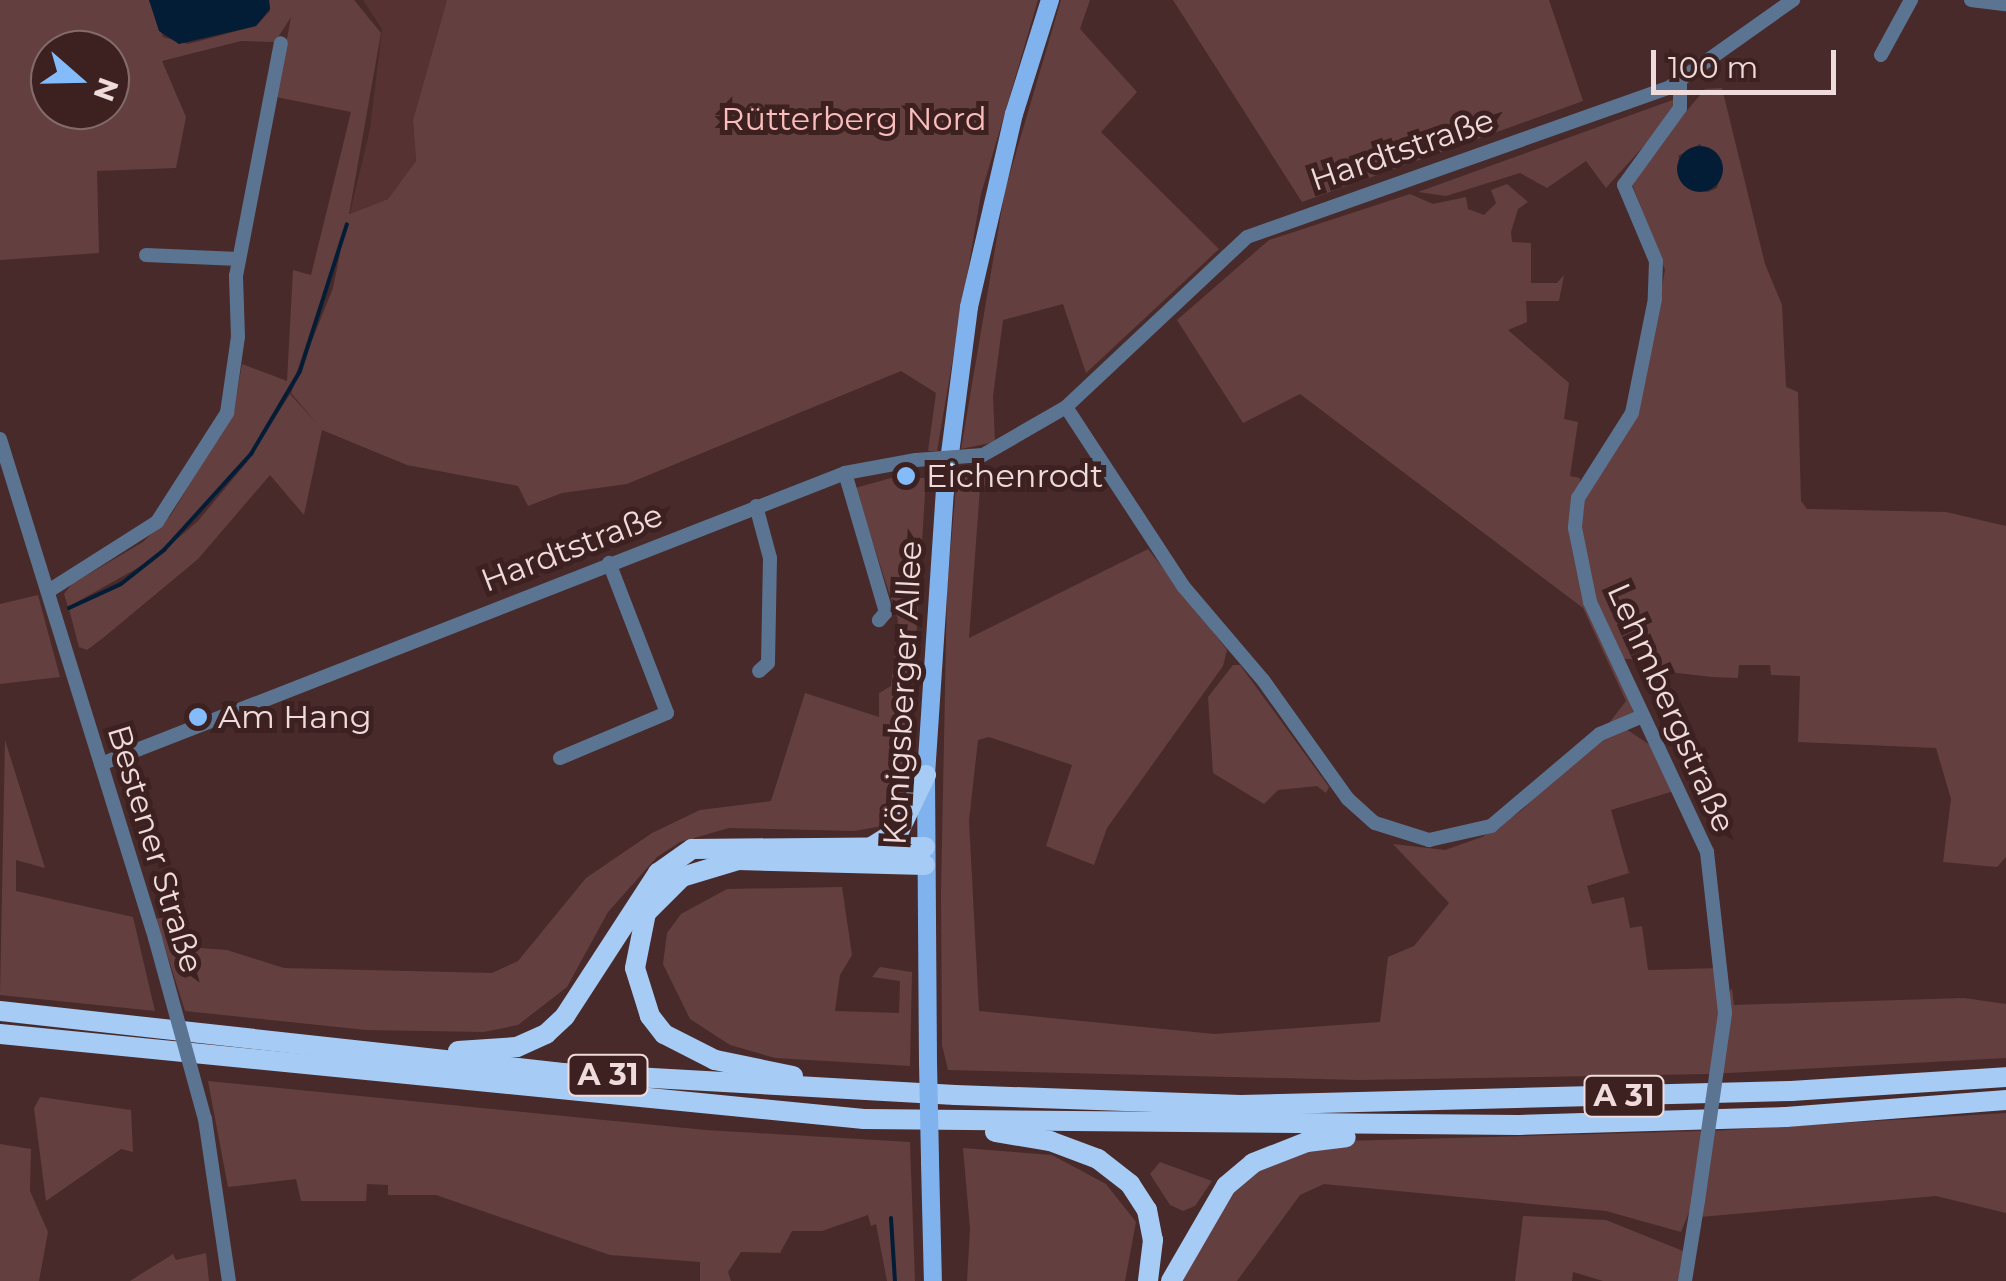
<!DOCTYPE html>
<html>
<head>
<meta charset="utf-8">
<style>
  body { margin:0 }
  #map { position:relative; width:2006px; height:1281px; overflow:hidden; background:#482a2a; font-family:Montserrat,sans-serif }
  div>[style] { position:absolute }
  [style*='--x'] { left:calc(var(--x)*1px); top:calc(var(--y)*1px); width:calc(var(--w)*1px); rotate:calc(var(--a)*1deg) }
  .built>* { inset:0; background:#573232 }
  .green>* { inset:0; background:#643f3f }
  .water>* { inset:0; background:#041d37 }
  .round { border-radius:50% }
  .stream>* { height:4px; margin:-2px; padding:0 2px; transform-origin:2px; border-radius:2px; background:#041d37 }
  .minor>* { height:14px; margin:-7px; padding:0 7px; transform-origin:7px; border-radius:7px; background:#5b7491 }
  .major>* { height:18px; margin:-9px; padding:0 9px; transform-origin:9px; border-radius:9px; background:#80b3ee }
  .highway>* { height:20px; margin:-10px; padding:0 10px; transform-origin:10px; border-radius:10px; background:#a6cbf5 }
  .minor-bridge>* { height:14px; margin:-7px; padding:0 7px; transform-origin:7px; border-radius:7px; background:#5b7491 }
  .major-bridge>* { height:18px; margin:-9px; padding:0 9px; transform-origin:9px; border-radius:9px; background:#80b3ee }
  .dots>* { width:28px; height:28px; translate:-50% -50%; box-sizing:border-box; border:5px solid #3d2121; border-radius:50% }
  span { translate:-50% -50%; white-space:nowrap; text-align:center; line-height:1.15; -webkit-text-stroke:10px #3d2121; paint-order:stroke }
  .shield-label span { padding:2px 8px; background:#3d2121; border:2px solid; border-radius:8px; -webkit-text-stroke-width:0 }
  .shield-label { font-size:30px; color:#efdbdb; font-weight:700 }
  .park-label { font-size:32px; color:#fabdbc }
  .street-label { font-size:32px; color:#efdbdb }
  .poi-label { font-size:32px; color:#efdbdb }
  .left { translate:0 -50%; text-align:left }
  .north { position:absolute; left:30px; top:30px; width:100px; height:100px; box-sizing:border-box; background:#3d2121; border:2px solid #846b6b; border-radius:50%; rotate:110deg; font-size:28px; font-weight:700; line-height:40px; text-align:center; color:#efdbdb }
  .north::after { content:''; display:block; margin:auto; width:35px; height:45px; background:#84bcfb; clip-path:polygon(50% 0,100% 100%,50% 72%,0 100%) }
  .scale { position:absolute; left:1651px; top:50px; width:185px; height:45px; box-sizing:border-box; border:5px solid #efdbdb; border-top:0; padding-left:12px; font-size:30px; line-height:35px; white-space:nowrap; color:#efdbdb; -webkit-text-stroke:8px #3d2121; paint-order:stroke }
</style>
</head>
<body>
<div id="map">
  <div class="built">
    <div style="clip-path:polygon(363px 0,447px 0,413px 120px,416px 161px,388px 199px,350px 213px,370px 129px,382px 29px)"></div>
  </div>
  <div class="green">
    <div style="clip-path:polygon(evenodd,0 0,149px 0,163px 37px,188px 44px,256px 26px,270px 11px,269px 0,354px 0,381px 33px,349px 214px,388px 199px,416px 161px,413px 120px,447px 0,1038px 0,981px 194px,937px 451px,928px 451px,936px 393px,901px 371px,627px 484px,562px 493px,528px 506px,518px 486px,407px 465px,322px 430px,304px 515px,270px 475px,198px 559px,103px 638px,87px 650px,79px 647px,69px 609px,99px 596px,134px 576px,198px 521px,247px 462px,290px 394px,318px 425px,291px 393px,333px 288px,345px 229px,293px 383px,240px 469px,150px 561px,68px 607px,64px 594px,72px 584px,143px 542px,171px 515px,234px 411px,242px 364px,287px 381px,293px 270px,311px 275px,351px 112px,276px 97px,291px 17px,275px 42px,241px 41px,162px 61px,186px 117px,176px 168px,97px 171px,99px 253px,0 260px,0 0,50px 50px,110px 50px,110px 110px,50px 110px,50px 50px)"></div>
    <div style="clip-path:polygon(1061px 0,1090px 0,1080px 29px,1137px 92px,1101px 132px,1219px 249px,1086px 373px,1063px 304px,1003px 320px,993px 396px,995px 442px,961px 449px,1005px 190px)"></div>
    <div style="clip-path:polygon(1173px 0,1549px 0,1583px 101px,1302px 202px)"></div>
    <div style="clip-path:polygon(evenodd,1722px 88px,1765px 264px,1782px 305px,1786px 387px,1798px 392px,1801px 501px,1807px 509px,1946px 512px,2006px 526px,2006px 857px,1997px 867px,1943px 862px,1951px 799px,1936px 748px,1798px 742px,1800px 676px,1771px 675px,1770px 665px,1739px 665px,1738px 678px,1712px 677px,1660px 671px,1660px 660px,1622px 659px,1591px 593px,1580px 540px,1581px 499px,1639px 412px,1665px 270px,1630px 179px,1705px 89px,1722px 88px,1700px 144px,1722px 169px,1717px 188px,1708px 192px,1691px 189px,1678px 156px,1700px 144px)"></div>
    <div style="clip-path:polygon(1678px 98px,1667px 120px,1606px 188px,1586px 161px,1547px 188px,1520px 173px,1446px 196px,1418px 192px)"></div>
    <div style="clip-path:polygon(1507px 184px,1528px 202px,1518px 209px,1511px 232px,1512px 242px,1531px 243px,1531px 283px,1557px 283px,1564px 275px,1559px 301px,1526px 301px,1527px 322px,1508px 330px,1569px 383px,1564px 419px,1578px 422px,1570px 476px,1580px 478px,1580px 486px,1571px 520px,1634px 715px,1606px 727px,1626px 701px,1583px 608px,1300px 394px,1243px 423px,1177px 320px,1269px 240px,1410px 194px,1433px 204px,1466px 197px,1468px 209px,1484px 215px,1496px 203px,1491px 190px)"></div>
    <div style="clip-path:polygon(991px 470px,989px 483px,980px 488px,969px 638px,1148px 549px,1227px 650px,1223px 666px,1107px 828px,1094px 865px,1046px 846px,1072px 765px,989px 737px,978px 740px,969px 821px,979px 1011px,1215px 1034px,1380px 1022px,1388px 957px,1414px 946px,1449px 903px,1393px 844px,1445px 850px,1482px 837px,1521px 811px,1584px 750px,1626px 729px,1653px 747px,1674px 791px,1611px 810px,1629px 873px,1587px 886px,1592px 904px,1624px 897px,1630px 928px,1642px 926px,1648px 970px,1719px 968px,1729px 993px,1732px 988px,1734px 1005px,1964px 998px,2006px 1004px,2006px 1058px,1709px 1074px,1358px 1080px,948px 1070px,942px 1045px,941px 892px,947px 588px,957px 477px)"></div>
    <div style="clip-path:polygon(891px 478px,926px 478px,908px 768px,902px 802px,887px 825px,855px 831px,729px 828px,680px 842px,657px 857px,608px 912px,567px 987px,518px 1025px,484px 1032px,366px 1030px,185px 1011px,156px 919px,164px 917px,174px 946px,227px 950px,284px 968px,492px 973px,518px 961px,586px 878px,652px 833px,700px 810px,771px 801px,805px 693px,879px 717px,879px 693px,891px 686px,898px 620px,855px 488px)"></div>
    <div style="clip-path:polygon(38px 595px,60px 677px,0 684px,0 604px)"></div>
    <div style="clip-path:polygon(1233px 665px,1240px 665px,1329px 787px,1326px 793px,1317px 786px,1278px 790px,1264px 804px,1213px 773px,1208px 697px)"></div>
    <div style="clip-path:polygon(5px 740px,45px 868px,16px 860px,16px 891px,133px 917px,155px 1011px,0 995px)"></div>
    <div style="clip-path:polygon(842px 887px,852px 955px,840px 975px,835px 1011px,899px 1013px,900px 981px,872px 977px,880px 967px,912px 972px,910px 1066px,775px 1058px,730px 1045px,690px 1019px,663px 964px,667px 933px,681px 914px,727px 889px)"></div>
    <div style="clip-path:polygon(208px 1081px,706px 1130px,910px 1142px,915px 1281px,887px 1281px,876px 1224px,871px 1226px,868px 1215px,822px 1231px,792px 1231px,780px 1253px,741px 1252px,728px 1272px,731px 1281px,700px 1281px,700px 1262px,610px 1255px,436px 1195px,388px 1195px,388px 1185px,367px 1184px,366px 1201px,301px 1201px,296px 1179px,228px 1187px)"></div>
    <div style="clip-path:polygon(40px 1097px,131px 1110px,133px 1152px,121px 1149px,46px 1201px,34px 1108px)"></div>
    <div style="clip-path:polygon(2006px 1113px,2006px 1213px,1936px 1196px,1700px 1217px,1712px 1131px)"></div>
    <div style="clip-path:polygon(1703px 1131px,1693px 1202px,1681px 1232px,1606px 1211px,1324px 1184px,1300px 1195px,1237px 1281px,1178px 1281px,1230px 1192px,1265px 1163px,1344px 1141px)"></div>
    <div style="clip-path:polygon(0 1144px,31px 1149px,30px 1191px,48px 1232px,39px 1281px,0 1281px)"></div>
    <div style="clip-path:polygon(963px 1148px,1052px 1155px,1106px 1184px,1136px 1222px,1125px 1281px,967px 1281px,970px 1229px)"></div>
    <div style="clip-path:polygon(1160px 1162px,1212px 1181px,1195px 1206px,1183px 1211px,1170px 1205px,1150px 1174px)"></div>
    <div style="clip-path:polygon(1523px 1216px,1606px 1220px,1683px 1251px,1678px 1281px,1603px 1281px,1573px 1272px,1572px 1281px,1515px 1281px)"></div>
    <div style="clip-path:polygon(206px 1253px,209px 1281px,130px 1281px,173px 1254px,176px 1260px)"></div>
  </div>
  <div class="water">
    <div style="clip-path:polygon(149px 0,269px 0,270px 9px,256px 26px,179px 44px,159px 31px)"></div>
    <div class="round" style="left:1677px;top:146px;width:46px;height:46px"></div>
  </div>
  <div class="stream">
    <div style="--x:69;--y:608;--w:57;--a:-24.8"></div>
    <div style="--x:121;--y:584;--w:55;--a:-38.3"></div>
    <div style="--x:164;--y:550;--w:130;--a:-47.8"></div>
    <div style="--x:251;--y:454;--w:96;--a:-59.4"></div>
    <div style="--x:300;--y:371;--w:154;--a:-72.3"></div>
    <div style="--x:891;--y:1218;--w:63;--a:86.4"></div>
  </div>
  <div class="minor">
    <div style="--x:1971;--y:0;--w:35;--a:7"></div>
    <div style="--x:1881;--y:55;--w:63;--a:-61.4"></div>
    <div style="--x:1680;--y:81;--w:27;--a:90"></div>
    <div style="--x:1680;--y:108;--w:95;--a:126"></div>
    <div style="--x:1624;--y:185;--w:82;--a:67.2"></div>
    <div style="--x:1656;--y:261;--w:38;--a:92"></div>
    <div style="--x:1655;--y:299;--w:116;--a:101.4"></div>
    <div style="--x:1632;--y:413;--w:101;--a:122.4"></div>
    <div style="--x:1578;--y:498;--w:30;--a:96"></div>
    <div style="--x:1575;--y:528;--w:76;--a:78.5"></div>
    <div style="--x:1590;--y:602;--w:276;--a:64.9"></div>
    <div style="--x:1707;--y:852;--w:162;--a:83.6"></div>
    <div style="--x:146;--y:255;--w:93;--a:2.5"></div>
    <div style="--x:1066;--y:407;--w:214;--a:56.8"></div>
    <div style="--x:1183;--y:586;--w:123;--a:49.6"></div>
    <div style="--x:1263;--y:680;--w:146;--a:54.5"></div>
    <div style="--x:1348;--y:799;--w:36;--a:42"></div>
    <div style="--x:1375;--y:823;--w:57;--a:17.5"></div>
    <div style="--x:1429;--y:840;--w:64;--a:-12.7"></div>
    <div style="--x:1491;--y:826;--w:143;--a:-40.2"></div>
    <div style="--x:1600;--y:734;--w:43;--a:-23"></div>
    <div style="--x:0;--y:439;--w:523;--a:72.74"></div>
    <div style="--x:983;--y:455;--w:96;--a:-30"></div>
    <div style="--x:1066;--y:407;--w:248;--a:-43.2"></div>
    <div style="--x:1247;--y:237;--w:449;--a:-19.5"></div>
    <div style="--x:1670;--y:87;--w:151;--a:-35.3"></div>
    <div style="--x:845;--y:473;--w:145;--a:73.6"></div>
    <div style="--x:886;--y:612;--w:11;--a:131"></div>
    <div style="--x:756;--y:506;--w:54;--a:74.9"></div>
    <div style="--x:770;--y:558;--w:105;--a:91.1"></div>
    <div style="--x:768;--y:663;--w:12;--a:138"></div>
    <div style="--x:50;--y:590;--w:127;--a:-32.4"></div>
    <div style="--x:157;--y:522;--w:130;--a:-57.3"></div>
    <div style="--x:227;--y:413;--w:77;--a:-81.8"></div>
    <div style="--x:238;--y:337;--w:61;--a:-91.9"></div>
    <div style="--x:236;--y:276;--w:237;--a:-79.1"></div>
    <div style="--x:560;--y:758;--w:116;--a:-22.8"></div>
    <div style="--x:667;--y:713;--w:161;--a:-111.1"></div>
    <div style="--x:101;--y:764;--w:799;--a:-21.36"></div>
    <div style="--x:845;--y:473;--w:72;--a:-10.4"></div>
    <div style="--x:205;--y:1119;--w:164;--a:81.6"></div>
    <div style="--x:1685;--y:1281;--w:81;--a:-80.8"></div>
  </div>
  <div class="major">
    <div style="--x:928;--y:1063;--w:288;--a:-90.4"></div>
    <div style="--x:926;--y:775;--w:284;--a:-86.2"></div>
    <div style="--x:945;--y:492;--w:187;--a:-82.6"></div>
    <div style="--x:969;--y:307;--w:198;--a:-76.9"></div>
    <div style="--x:1014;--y:114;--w:120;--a:-72.5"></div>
    <div style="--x:930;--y:1162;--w:119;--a:88.6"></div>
  </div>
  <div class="highway">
    <div style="--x:873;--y:846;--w:32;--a:-32"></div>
    <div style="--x:900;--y:829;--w:60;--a:-64.3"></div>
    <div style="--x:0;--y:1011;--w:566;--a:6.28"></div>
    <div style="--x:563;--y:1073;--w:393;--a:3.2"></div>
    <div style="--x:955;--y:1095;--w:286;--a:2"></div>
    <div style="--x:1241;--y:1105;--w:550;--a:-1.46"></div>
    <div style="--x:1791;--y:1091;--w:215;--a:-3.7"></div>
    <div style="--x:0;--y:1034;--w:868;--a:5.62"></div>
    <div style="--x:864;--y:1119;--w:655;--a:0.52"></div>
    <div style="--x:1519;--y:1125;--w:267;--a:-1.7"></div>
    <div style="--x:1786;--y:1117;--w:221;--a:-4.4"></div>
    <div style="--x:458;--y:1051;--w:59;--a:-3.9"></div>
    <div style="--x:517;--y:1047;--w:32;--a:-24"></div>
    <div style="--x:546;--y:1034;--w:26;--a:-43"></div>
    <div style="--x:565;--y:1016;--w:171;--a:-57"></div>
    <div style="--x:658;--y:873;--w:42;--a:-35.2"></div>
    <div style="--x:692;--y:849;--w:233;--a:-0.5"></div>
    <div style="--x:793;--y:1076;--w:80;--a:-168.4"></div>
    <div style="--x:715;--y:1060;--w:57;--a:-153"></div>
    <div style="--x:664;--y:1034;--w:23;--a:-128"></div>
    <div style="--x:650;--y:1016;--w:50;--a:-107.4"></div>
    <div style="--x:635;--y:968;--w:56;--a:-78.7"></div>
    <div style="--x:646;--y:913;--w:51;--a:-45"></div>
    <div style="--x:682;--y:877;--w:59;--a:-16.9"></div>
    <div style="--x:738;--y:860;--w:187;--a:1.5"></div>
    <div style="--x:995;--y:1132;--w:56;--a:9.3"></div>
    <div style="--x:1050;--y:1141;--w:51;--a:20.6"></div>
    <div style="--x:1098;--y:1159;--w:41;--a:38"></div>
    <div style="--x:1130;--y:1184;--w:31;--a:57"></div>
    <div style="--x:1147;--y:1210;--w:31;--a:79"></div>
    <div style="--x:1153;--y:1240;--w:41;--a:97"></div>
    <div style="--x:1171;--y:1281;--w:110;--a:-59.9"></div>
    <div style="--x:1226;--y:1186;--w:35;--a:-40"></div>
    <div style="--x:1253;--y:1163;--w:58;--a:-21.3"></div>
    <div style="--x:1307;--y:1142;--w:39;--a:-7"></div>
  </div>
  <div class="minor-bridge">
    <div style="--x:916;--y:460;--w:67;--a:-4.3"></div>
    <div style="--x:155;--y:938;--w:188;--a:74.6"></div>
    <div style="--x:1698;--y:1201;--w:190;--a:-81.8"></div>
  </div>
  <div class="major-bridge">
    <div style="--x:928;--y:1063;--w:99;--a:88.8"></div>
  </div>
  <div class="dots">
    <div style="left:906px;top:476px;background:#84bcfb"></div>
    <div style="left:198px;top:717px;background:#84bcfb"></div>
  </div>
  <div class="shield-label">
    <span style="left:608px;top:1075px">A 31</span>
    <span style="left:1624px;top:1096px">A 31</span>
  </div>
  <div class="park-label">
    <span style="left:854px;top:119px">Rütterberg Nord</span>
  </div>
  <div class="street-label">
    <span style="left:1402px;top:150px;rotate:-19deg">Hardtstraße</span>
    <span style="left:572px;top:548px;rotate:-21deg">Hardtstraße</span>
    <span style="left:903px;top:693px;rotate:-87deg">Königsberger Allee</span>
    <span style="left:1671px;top:708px;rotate:66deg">Lehmbergstraße</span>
    <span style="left:155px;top:849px;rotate:73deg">Bestener Straße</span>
  </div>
  <div class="poi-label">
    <span class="left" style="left:926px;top:476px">Eichenrodt</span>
    <span class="left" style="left:218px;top:717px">Am Hang</span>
  </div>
  <div class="north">N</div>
  <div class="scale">100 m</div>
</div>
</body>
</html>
